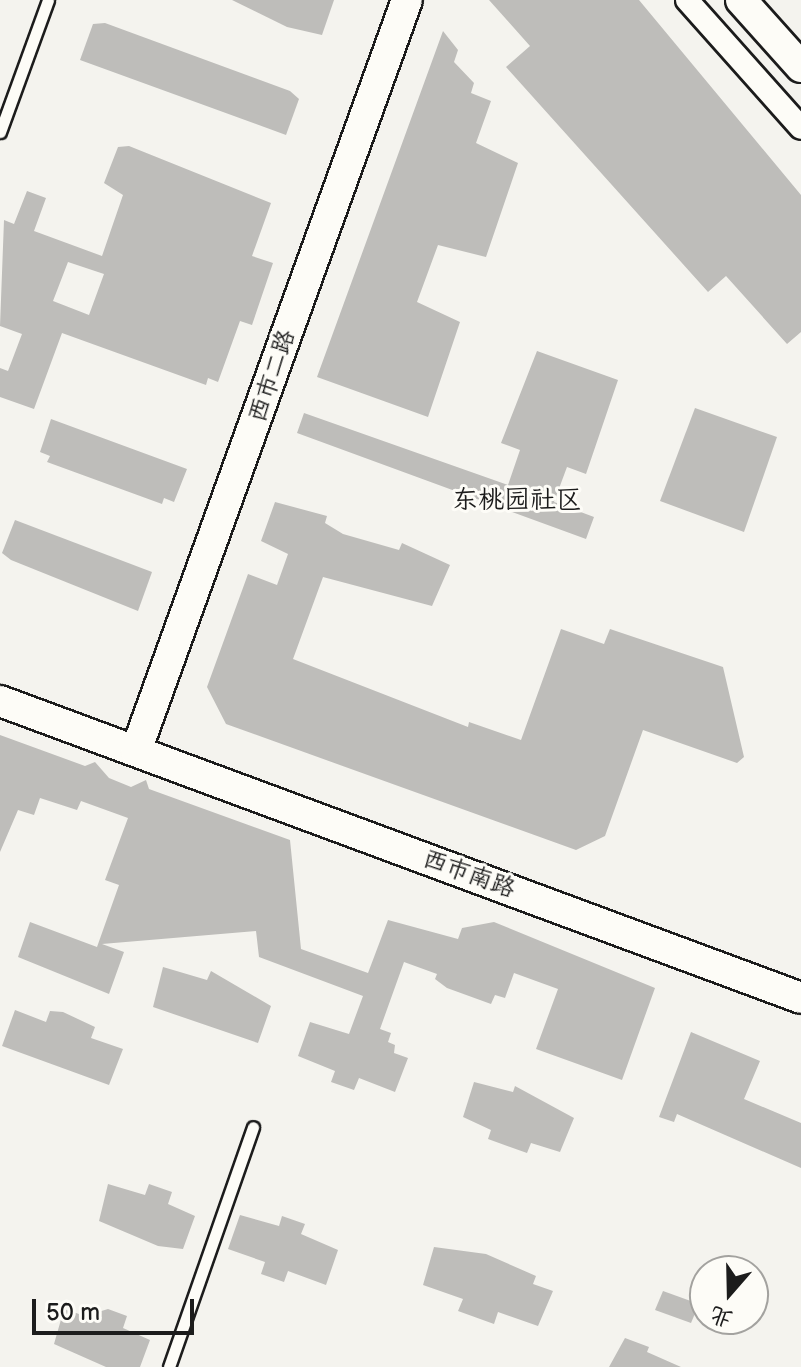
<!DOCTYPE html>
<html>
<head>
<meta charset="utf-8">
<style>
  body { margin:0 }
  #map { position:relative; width:801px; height:1367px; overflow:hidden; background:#f4f3ee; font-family:"Balsamiq Sans","LXGW WenKai TC",sans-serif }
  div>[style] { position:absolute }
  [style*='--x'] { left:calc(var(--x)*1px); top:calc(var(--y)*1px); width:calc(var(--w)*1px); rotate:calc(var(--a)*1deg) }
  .building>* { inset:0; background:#bebdba }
  .roads { filter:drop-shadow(2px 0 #1c1c1c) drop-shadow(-2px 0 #1c1c1c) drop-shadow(0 2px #1c1c1c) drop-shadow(0 -2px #1c1c1c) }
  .lane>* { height:11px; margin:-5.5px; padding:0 5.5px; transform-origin:5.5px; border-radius:5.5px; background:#fdfcf7 }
  .street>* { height:22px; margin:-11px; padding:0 11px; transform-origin:11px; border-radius:11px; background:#fdfcf7 }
  .secondary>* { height:30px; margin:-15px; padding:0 15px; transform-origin:15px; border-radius:15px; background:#fdfcf7 }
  span { translate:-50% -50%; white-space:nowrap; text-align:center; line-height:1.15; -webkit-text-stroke:6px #fdfcf7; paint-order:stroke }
  .street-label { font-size:24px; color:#1c1c1c }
  .neighbourhood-label { font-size:26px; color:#1c1c1c }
  .north { position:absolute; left:689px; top:1255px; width:80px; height:80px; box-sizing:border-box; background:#fdfcf7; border:2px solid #a3a29f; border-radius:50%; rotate:200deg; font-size:22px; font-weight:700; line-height:32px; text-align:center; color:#1c1c1c }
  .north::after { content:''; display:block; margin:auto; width:28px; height:36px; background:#1c1c1c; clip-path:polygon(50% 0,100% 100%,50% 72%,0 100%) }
  .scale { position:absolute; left:32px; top:1299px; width:162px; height:36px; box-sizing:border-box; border:4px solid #1c1c1c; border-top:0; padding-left:10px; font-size:24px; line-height:28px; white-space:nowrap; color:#1c1c1c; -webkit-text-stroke:6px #fdfcf7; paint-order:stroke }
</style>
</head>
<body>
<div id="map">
  <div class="building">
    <div style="clip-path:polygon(232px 0,334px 0,322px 35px,287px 27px)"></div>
    <div style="clip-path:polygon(489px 0,639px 0,801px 195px,801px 332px,787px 344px,726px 276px,708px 292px,506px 67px,530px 46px)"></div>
    <div style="clip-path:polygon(105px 23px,290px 91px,299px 99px,286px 135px,80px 60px,93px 24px)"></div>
    <div style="clip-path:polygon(443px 31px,458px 50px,454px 62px,474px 83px,471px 93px,491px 101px,476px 143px,518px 163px,486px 257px,438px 245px,417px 302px,460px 322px,428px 417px,317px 377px)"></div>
    <div style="clip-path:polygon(evenodd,129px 146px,271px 203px,252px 256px,273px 263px,252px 325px,240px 321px,218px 382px,208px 378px,206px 385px,62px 333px,34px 409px,0 397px,0 368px,8px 371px,22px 334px,0 326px,4px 220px,14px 224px,27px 191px,46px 198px,34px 231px,102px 256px,123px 195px,104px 183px,118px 147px,129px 146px,68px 262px,104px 274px,89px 315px,53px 301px,68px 262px)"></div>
    <div style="clip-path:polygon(537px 351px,618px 380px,586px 474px,567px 467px,554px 502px,594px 517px,586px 539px,297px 433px,304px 413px,508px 485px,520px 450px,501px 443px)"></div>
    <div style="clip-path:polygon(695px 408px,777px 437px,744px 532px,660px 501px)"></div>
    <div style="clip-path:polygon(51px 419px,187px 469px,174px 502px,164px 498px,162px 504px,47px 462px,50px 456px,40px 452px)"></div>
    <div style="clip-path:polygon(275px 502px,327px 516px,325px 523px,343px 534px,399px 550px,402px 543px,450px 565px,432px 606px,323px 577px,293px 659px,468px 727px,469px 722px,521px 740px,561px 629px,604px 644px,610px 629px,723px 667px,744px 757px,737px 763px,643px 730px,605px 836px,576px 850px,226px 724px,207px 687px,248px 574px,277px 585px,288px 554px,261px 541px)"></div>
    <div style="clip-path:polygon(15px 520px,152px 572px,138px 611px,11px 560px,2px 553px)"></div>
    <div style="clip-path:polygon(0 735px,85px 766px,95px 762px,109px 778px,131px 787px,146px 780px,149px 789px,290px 840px,301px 949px,368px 973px,388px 920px,458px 939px,462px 928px,494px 922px,655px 988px,622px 1080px,536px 1049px,558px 989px,514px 973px,505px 998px,495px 995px,491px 1004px,447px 988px,435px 979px,437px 974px,404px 962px,380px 1029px,391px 1033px,388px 1042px,395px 1045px,394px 1053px,408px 1058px,395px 1092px,359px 1078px,354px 1090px,331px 1082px,335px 1071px,298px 1056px,310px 1022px,349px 1034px,363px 996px,259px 957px,256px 931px,102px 944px,124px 952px,109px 994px,18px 957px,30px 922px,97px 947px,119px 885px,105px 880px,128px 818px,81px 801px,77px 810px,40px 798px,34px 815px,18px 810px,0 852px)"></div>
    <div style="clip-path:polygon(163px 967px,207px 980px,211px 971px,271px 1006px,258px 1043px,153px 1007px)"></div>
    <div style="clip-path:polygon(15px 1010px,46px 1022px,50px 1011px,63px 1012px,95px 1027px,91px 1038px,123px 1049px,109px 1085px,2px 1046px)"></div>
    <div style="clip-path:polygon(691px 1032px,760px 1061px,744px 1099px,801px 1123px,801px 1168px,677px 1114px,674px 1122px,659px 1117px)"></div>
    <div style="clip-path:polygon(474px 1082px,513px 1092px,515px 1086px,574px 1118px,560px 1152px,531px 1143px,527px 1153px,488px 1139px,491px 1130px,463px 1117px)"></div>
    <div style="clip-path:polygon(108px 1184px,145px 1195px,149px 1184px,172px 1192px,168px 1204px,195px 1216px,183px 1249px,158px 1246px,99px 1221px)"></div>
    <div style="clip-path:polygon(240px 1215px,279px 1226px,282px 1216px,305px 1224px,301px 1234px,338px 1250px,326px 1285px,288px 1271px,284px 1282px,261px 1274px,265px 1262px,228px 1249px)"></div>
    <div style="clip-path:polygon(434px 1247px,486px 1254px,536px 1276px,533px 1284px,553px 1291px,538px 1326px,498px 1312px,494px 1324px,458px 1311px,463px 1299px,423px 1285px)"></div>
    <div style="clip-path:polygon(663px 1291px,699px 1304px,691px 1323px,655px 1310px)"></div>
    <div style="clip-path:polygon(64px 1309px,85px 1316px,108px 1309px,127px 1316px,123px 1328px,150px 1340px,140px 1367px,106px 1367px,54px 1344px)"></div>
    <div style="clip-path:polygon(625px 1338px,649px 1347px,647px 1352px,681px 1367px,609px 1367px)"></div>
  </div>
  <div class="roads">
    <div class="lane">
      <div style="--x:0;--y:132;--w:140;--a:-70"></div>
      <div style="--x:169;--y:1367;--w:254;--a:-70.7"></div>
    </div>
    <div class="street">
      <div style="--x:687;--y:0;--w:171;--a:48.3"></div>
    </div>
    <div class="secondary">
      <div style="--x:741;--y:0;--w:90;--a:48.2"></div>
      <div style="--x:0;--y:701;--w:854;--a:20.34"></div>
      <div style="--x:136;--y:751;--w:798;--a:-70.16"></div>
    </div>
  </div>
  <div class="street-label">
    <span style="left:272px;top:376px;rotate:-71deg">西市二路</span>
    <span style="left:469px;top:874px;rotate:20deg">西市南路</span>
  </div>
  <div class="neighbourhood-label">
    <span style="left:517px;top:501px">东桃园社区</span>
  </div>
  <div class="north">北</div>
  <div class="scale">50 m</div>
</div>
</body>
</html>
